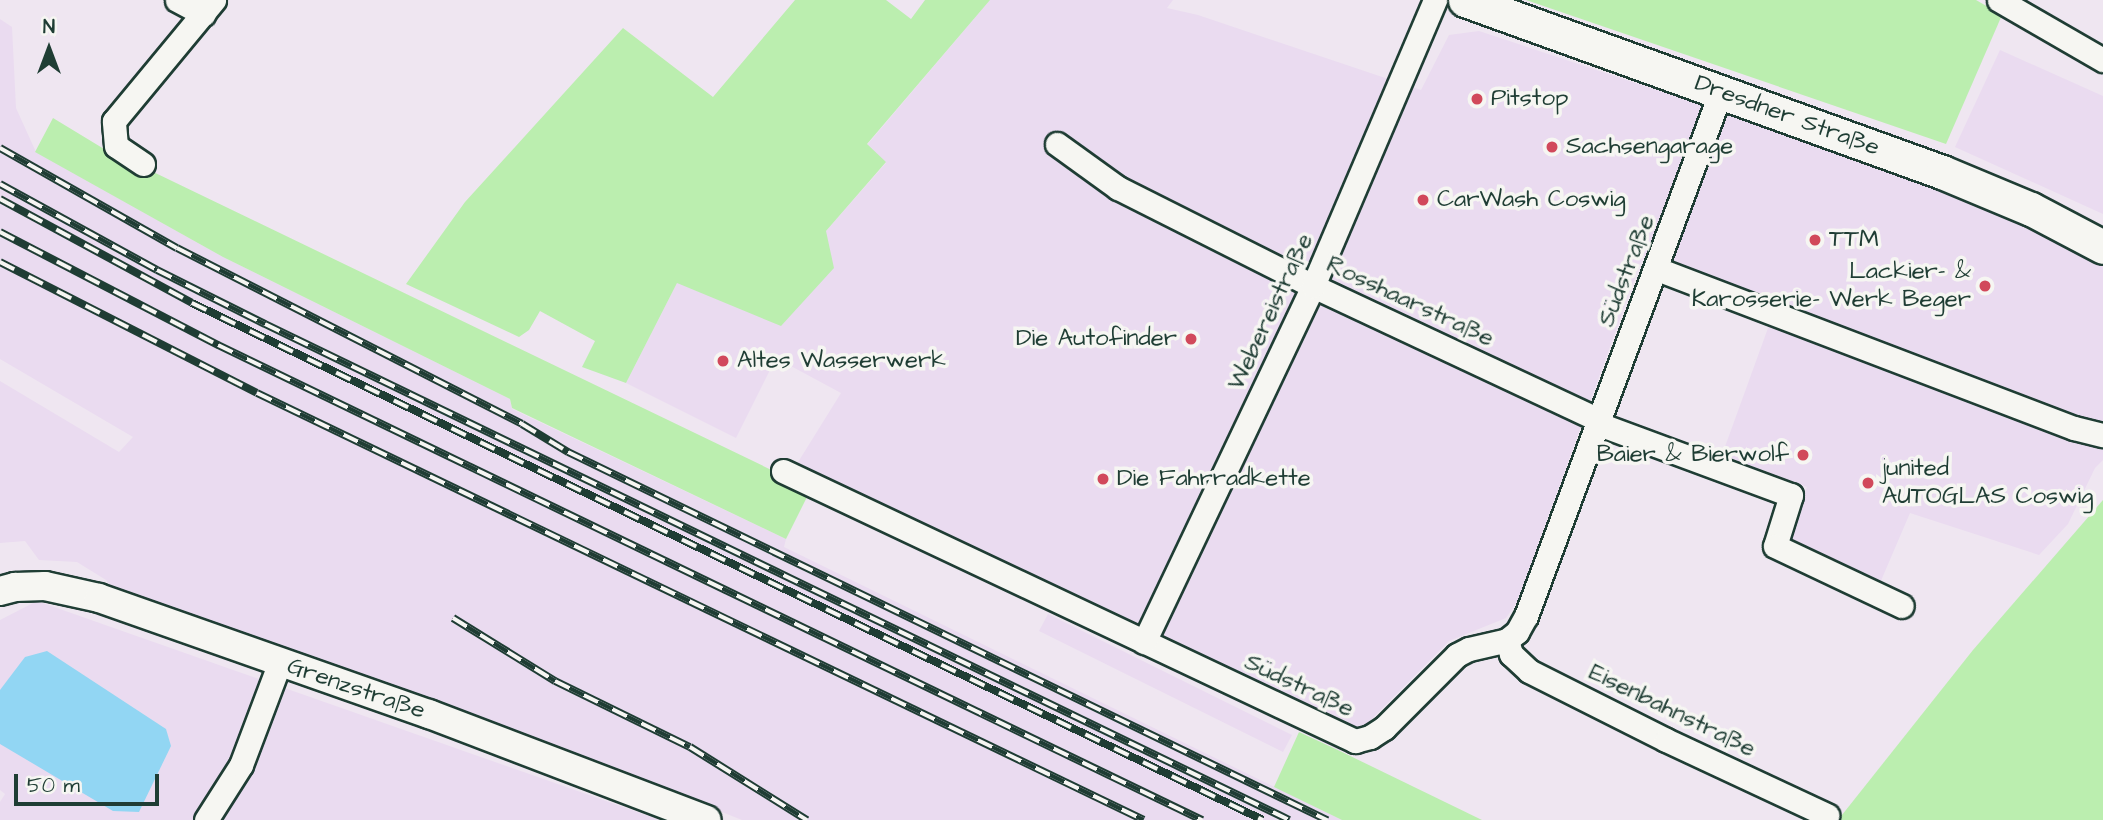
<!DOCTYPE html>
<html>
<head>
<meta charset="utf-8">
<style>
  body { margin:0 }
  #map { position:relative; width:2103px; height:820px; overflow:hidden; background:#efe6f1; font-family:"Architects Daughter",sans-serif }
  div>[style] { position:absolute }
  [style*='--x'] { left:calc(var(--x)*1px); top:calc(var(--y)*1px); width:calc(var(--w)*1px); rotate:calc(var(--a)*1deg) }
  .built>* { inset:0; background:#eadbf0 }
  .green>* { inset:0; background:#bbeeaf }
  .water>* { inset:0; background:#92d6f3 }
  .roads { filter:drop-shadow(2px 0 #1f3d34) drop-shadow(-2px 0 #1f3d34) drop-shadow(0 2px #1f3d34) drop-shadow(0 -2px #1f3d34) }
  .minor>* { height:23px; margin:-11.5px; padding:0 11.5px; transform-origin:11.5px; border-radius:11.5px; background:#f6f6f2 }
  .tertiary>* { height:28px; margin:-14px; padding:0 14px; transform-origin:14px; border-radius:14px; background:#f6f6f2 }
  .secondary>* { height:33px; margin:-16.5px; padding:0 16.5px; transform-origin:16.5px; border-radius:16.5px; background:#f6f6f2 }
  .rail>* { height:8px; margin-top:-4px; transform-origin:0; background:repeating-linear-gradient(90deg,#f6f6f2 0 16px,#1f3d34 0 32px); box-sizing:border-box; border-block:2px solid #1f3d34 }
  .dots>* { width:19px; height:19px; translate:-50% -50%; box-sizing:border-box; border:4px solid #f6f6f2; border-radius:50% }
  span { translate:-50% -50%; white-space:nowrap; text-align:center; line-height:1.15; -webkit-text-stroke:7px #f6f6f2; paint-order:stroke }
  .poi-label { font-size:24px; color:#1f3d34 }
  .left { translate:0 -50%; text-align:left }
  .right { translate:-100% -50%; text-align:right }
  .street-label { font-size:24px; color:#1f3d34 }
  .north { position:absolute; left:14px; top:14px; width:70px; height:70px; -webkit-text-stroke:5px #f6f6f2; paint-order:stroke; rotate:0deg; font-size:19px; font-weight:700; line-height:28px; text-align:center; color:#1f3d34 }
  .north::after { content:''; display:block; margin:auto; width:24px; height:32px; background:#1f3d34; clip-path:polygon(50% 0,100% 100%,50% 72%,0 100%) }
  .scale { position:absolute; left:14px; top:774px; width:145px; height:32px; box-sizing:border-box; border:4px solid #1f3d34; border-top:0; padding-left:9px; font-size:21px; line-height:24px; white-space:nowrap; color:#1f3d34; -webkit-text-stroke:5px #f6f6f2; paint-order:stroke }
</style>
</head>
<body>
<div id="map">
  <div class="built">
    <div style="clip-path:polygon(990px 0,1173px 0,1167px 8px,1198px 15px,1421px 90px,1449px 35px,1479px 31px,1937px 183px,2103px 257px,2103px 460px,2095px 468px,2068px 524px,2039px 555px,1910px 513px,1880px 583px,1791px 539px,1807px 487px,1722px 455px,1776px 306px,1643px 256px,1517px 602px,1506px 618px,1449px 641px,1340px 751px,795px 467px,841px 393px,776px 358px,736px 438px,626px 383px,677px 283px,826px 231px,886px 163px,867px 145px)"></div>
    <div style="clip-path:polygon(0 19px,12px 27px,16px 108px,36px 152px,223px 257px,510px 399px,512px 409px,786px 539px,784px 547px,1342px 820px,742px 820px,607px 766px,113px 589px,106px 580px,77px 562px,39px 560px,25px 541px,0 543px,0 381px,119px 452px,133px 437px,0 359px)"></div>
    <div style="clip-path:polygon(2000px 50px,2103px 96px,2103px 214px,1955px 147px)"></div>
    <div style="clip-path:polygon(37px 601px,660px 820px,0 820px,0 802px,5px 794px,0 790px,0 620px)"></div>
    <div style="clip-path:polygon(1048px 614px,1292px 735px,1283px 752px,1039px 631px)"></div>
  </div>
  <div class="green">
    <div style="clip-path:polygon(795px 0,886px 0,911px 19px,925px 0,990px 0,867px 144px,886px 162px,826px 231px,834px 268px,781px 326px,677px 283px,626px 383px,582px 367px,595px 341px,540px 311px,529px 330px,519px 337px,406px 284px,465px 202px,623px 28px,713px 97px)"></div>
    <div style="clip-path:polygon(1526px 0,1976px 0,2002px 15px,1946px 144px)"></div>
    <div style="clip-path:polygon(53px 118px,142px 172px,145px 168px,811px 489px,786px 539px,512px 408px,510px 399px,223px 257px,35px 152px)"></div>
    <div style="clip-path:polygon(2103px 500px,2103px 820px,1838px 820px,1973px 650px)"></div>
    <div style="clip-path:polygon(1299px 732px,1340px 751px,1482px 820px,1342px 820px,1274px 787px)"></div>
  </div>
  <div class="water">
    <div style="clip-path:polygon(47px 651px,166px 729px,171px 746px,139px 812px,113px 811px,0 744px,0 690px,25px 657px)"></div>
  </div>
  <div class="roads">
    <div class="minor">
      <div style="--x:177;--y:0;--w:30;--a:28"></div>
      <div style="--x:1999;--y:0;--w:120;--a:30"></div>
      <div style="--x:1057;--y:144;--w:75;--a:35.8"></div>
      <div style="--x:1118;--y:188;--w:218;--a:26.7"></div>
      <div style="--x:1313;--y:286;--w:314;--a:25.1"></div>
      <div style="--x:143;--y:164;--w:32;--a:-146"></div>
      <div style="--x:116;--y:146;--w:25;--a:-95"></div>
      <div style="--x:114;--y:121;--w:157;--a:-50.4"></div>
      <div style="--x:1657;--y:269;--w:446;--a:20.9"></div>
      <div style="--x:2074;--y:428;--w:30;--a:14"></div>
      <div style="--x:1596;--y:423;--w:208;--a:20.3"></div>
      <div style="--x:1791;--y:495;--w:53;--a:107.4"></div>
      <div style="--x:1775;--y:546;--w:140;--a:25.3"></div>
      <div style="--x:783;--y:471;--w:633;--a:25.27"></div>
      <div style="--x:1355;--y:741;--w:16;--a:-15"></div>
      <div style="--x:1370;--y:737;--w:17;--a:-33"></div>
      <div style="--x:1384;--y:728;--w:103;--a:-45"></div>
      <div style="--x:1457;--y:655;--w:13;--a:-27"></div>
      <div style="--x:1469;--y:649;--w:39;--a:-13"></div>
      <div style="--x:1507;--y:640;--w:13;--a:-39"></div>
      <div style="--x:1517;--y:632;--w:18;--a:-61"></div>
      <div style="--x:1526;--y:616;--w:560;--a:-69.62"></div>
      <div style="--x:1507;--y:640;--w:15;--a:74"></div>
      <div style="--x:1511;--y:654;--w:25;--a:43"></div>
      <div style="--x:1529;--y:671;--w:153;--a:26.7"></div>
      <div style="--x:1666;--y:740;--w:178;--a:25"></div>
      <div style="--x:1144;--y:642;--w:394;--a:-64.6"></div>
      <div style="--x:1313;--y:286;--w:311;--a:-66.9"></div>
      <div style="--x:206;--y:820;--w:65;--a:-57.5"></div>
      <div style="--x:241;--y:765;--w:110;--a:-69.3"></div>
    </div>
    <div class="tertiary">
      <div style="--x:0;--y:591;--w:16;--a:-15"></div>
      <div style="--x:15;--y:587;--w:30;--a:-2"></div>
      <div style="--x:45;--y:586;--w:55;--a:12.5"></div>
      <div style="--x:99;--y:598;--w:350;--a:19.4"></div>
      <div style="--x:429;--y:714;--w:297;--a:20.9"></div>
    </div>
    <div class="secondary">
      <div style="--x:1465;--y:0;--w:507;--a:19.83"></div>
      <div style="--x:1942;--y:172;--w:96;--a:22.6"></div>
      <div style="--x:2031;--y:209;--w:81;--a:27.8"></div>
    </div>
  </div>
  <div class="rail">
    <div style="--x:0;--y:148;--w:203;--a:29.5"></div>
    <div style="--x:177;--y:248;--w:387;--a:27"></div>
    <div style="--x:522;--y:424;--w:54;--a:31.3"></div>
    <div style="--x:568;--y:452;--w:844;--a:25.87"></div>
    <div style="--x:0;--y:184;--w:179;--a:28.7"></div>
    <div style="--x:157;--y:270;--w:121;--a:26.6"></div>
    <div style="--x:265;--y:324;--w:1138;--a:25.84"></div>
    <div style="--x:0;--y:199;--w:218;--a:28.4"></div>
    <div style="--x:192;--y:303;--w:1189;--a:25.77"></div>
    <div style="--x:0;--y:232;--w:246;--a:27.4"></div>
    <div style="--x:218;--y:345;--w:1093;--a:25.77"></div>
    <div style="--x:0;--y:262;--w:288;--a:27"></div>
    <div style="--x:257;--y:393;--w:984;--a:25.71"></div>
    <div style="--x:453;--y:618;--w:120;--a:31.7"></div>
    <div style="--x:555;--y:681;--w:150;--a:26.1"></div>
    <div style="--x:690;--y:747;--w:138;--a:32"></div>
  </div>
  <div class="dots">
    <div style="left:1477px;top:99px;background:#d1495b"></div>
    <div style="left:1552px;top:147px;background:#d1495b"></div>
    <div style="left:1423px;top:200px;background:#d1495b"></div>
    <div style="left:1815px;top:240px;background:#d1495b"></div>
    <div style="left:1985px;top:286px;background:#d1495b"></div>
    <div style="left:1191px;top:339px;background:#d1495b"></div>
    <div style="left:723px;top:361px;background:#d1495b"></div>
    <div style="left:1803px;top:455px;background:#d1495b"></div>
    <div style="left:1103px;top:479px;background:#d1495b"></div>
    <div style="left:1868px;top:483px;background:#d1495b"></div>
  </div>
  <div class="poi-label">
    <span class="left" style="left:1491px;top:99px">Pitstop</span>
    <span class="left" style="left:1566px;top:147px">Sachsengarage</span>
    <span class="left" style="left:1437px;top:200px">CarWash Coswig</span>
    <span class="left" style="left:1829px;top:240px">TTM</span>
    <span class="right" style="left:1971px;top:286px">Lackier- &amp;<br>Karosserie- Werk Beger</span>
    <span class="right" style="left:1177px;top:339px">Die Autofinder</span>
    <span class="left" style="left:737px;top:361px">Altes Wasserwerk</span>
    <span class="right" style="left:1789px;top:455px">Baier &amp; Bierwolf</span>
    <span class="left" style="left:1882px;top:483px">junited<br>AUTOGLAS Coswig</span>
    <span class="left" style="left:1117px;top:479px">Die Fahrradkette</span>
  </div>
  <div class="street-label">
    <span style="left:1787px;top:116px;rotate:20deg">Dresdner Straße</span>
    <span style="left:1627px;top:271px;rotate:-69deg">Südstraße</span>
    <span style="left:1410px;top:302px;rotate:25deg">Rosshaarstraße</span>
    <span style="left:1271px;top:312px;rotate:-65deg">Webereistraße</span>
    <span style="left:1299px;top:686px;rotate:25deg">Südstraße</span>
    <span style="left:356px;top:689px;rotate:19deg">Grenzstraße</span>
    <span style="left:1672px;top:711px;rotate:26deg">Eisenbahnstraße</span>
  </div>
  <div class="north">N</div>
  <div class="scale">50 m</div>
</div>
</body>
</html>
